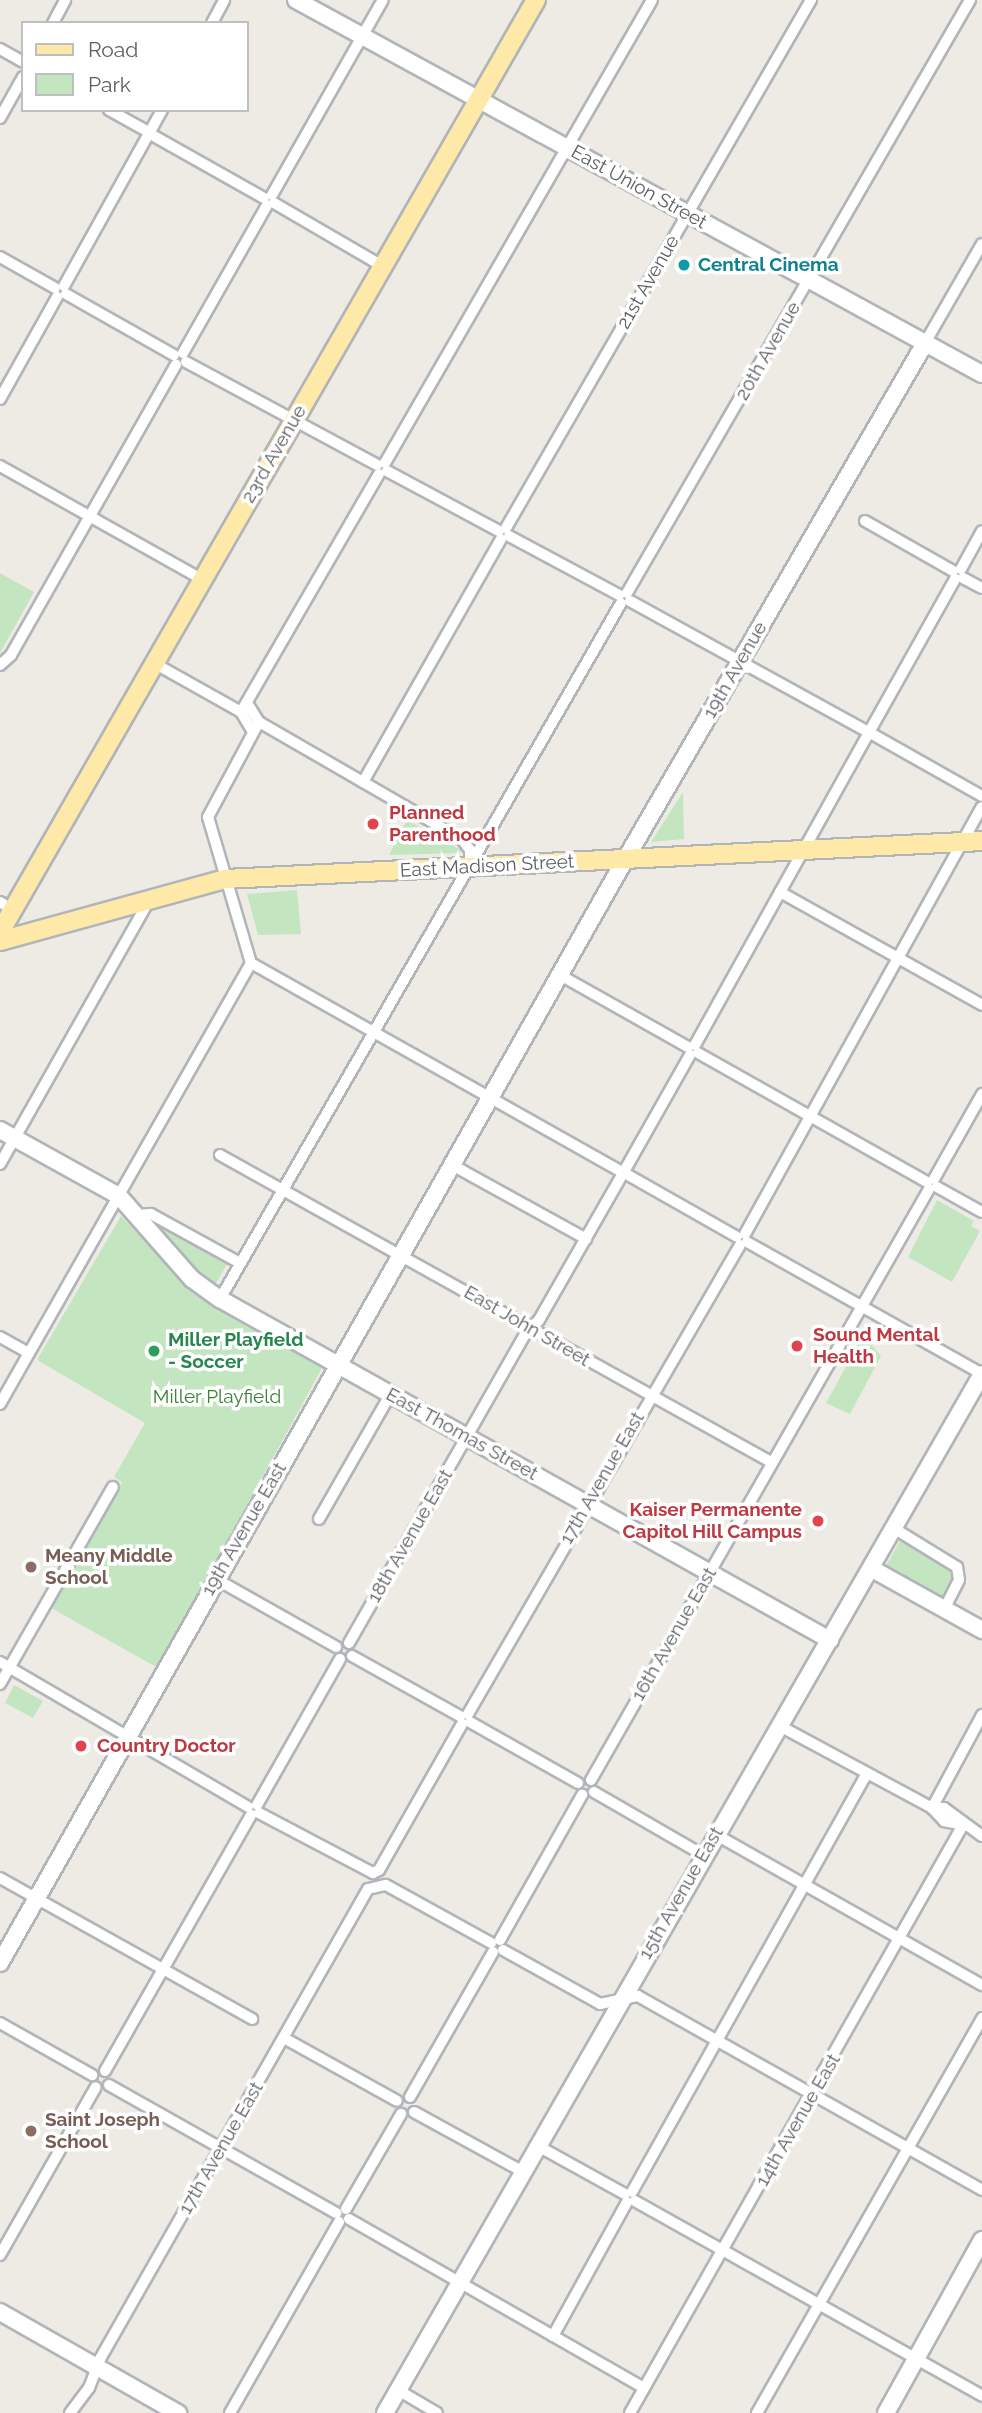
<!DOCTYPE html>
<html>
<head>
<meta charset="utf-8">
<style>
  body { margin:0 }
  #map { position:relative; width:982px; height:2413px; overflow:hidden; background:#eeebe4; font-family:Raleway,sans-serif }
  div>[style] { position:absolute }
  [style*='--x'] { left:calc(var(--x)*1px); top:calc(var(--y)*1px); width:calc(var(--w)*1px); rotate:calc(var(--a)*1deg) }
  .green>* { inset:0; background:#c3e6c0 }
  .roads { filter:drop-shadow(2px 0 #b1b5b9) drop-shadow(-2px 0 #b1b5b9) drop-shadow(0 2px #b1b5b9) drop-shadow(0 -2px #b1b5b9) }
  .street>* { height:10px; margin:-5px; padding:0 5px; transform-origin:5px; border-radius:5px; background:#fff }
  .secondary>* { height:16px; margin:-8px; padding:0 8px; transform-origin:8px; border-radius:8px; background:#fff }
  .primary>* { height:18px; margin:-9px; padding:0 9px; transform-origin:9px; border-radius:9px; background:#fee9a8 }
  .dots>* { width:19px; height:19px; translate:-50% -50%; box-sizing:border-box; border:4px solid #fff; border-radius:50% }
  span { translate:-50% -50%; white-space:nowrap; text-align:center; line-height:1.15; -webkit-text-stroke:7px #fff; paint-order:stroke }
  .street-label { font-size:19px; color:#5c6064 }
  .culture-label { font-size:19px; color:#0d838f; font-weight:700 }
  .left { translate:0 -50%; text-align:left }
  .health-label { font-size:19px; color:#be3a42; font-weight:700 }
  .right { translate:-100% -50%; text-align:right }
  .leisure-label { font-size:19px; color:#27864d; font-weight:700 }
  .park-label { font-size:19px; color:#388235 }
  .education-label { font-size:19px; color:#785e54; font-weight:700 }
  .legend { position:absolute; left:21px; top:21px; width:228px; height:91px; box-sizing:border-box; background:#fff; border:2px solid #bebfc1; margin:0; padding:9px 12px; list-style:none; font-size:21px; color:#5c6064 }
  .legend li { display:flex; align-items:center; gap:14px; height:35px }
  .legend b { width:35px; border:2px solid #bebfc1 }
</style>
</head>
<body>
<div id="map">
  <div class="green">
    <div style="clip-path:polygon(0 573px,34px 592px,0 653px)"></div>
    <div style="clip-path:polygon(683px 792px,684px 839px,651px 842px)"></div>
    <div style="clip-path:polygon(407px 820px,461px 850px,460px 853px,389px 855px)"></div>
    <div style="clip-path:polygon(297px 890px,301px 934px,258px 935px,247px 894px)"></div>
    <div style="clip-path:polygon(937px 1200px,974px 1221px,971px 1226px,980px 1231px,952px 1282px,908px 1257px)"></div>
    <div style="clip-path:polygon(121px 1216px,187px 1287px,213px 1307px,322px 1368px,158px 1668px,51px 1608px,122px 1482px,114px 1477px,145px 1423px,37px 1360px)"></div>
    <div style="clip-path:polygon(154px 1224px,227px 1264px,214px 1287px)"></div>
    <div style="clip-path:polygon(868px 1327px,876px 1332px,870px 1343px,881px 1356px,850px 1414px,826px 1403px)"></div>
    <div style="clip-path:polygon(900px 1541px,950px 1570px,952px 1579px,942px 1597px,886px 1566px)"></div>
    <div style="clip-path:polygon(14px 1685px,43px 1701px,33px 1718px,5px 1703px)"></div>
  </div>
  <div class="roads">
    <div class="street">
      <div style="--x:53;--y:23;--w:26;--a:-62"></div>
      <div style="--x:212;--y:23;--w:26;--a:-62"></div>
      <div style="--x:0;--y:49;--w:26;--a:29"></div>
      <div style="--x:109;--y:110;--w:41;--a:29.1"></div>
      <div style="--x:0;--y:118;--w:47;--a:-60.7"></div>
      <div style="--x:152;--y:128;--w:21;--a:-61"></div>
      <div style="--x:154;--y:136;--w:126;--a:29.4"></div>
      <div style="--x:272;--y:195;--w:224;--a:-60.4"></div>
      <div style="--x:274;--y:203;--w:127;--a:30.2"></div>
      <div style="--x:0;--y:257;--w:63;--a:29.4"></div>
      <div style="--x:64;--y:286;--w:171;--a:-60.9"></div>
      <div style="--x:66;--y:294;--w:124;--a:29.5"></div>
      <div style="--x:925;--y:343;--w:114;--a:-60.1"></div>
      <div style="--x:183;--y:353;--w:170;--a:-60.4"></div>
      <div style="--x:186;--y:362;--w:217;--a:28.3"></div>
      <div style="--x:0;--y:399;--w:117;--a:-60.8"></div>
      <div style="--x:385;--y:463;--w:534;--a:-60.03"></div>
      <div style="--x:0;--y:466;--w:231;--a:29.3"></div>
      <div style="--x:387;--y:471;--w:127;--a:28.2"></div>
      <div style="--x:865;--y:521;--w:101;--a:29.6"></div>
      <div style="--x:506;--y:528;--w:610;--a:-59.99"></div>
      <div style="--x:509;--y:536;--w:125;--a:28.2"></div>
      <div style="--x:961;--y:569;--w:43;--a:-61.1"></div>
      <div style="--x:963;--y:578;--w:21;--a:28"></div>
      <div style="--x:627;--y:593;--w:685;--a:-59.95"></div>
      <div style="--x:630;--y:601;--w:268;--a:28.8"></div>
      <div style="--x:152;--y:662;--w:102;--a:29.3"></div>
      <div style="--x:241;--y:712;--w:23;--a:59"></div>
      <div style="--x:0;--y:665;--w:15;--a:-42"></div>
      <div style="--x:11;--y:655;--w:334;--a:-60.4"></div>
      <div style="--x:247;--y:703;--w:22;--a:58"></div>
      <div style="--x:259;--y:722;--w:234;--a:30"></div>
      <div style="--x:462;--y:839;--w:14;--a:54"></div>
      <div style="--x:470;--y:850;--w:13;--a:90"></div>
      <div style="--x:241;--y:712;--w:275;--a:-59.9"></div>
      <div style="--x:259;--y:722;--w:108;--a:118.2"></div>
      <div style="--x:208;--y:817;--w:152;--a:73.6"></div>
      <div style="--x:251;--y:963;--w:422;--a:29.4"></div>
      <div style="--x:872;--y:727;--w:170;--a:-60.7"></div>
      <div style="--x:874;--y:735;--w:124;--a:29.5"></div>
      <div style="--x:363;--y:782;--w:279;--a:-60.4"></div>
      <div style="--x:780;--y:892;--w:231;--a:29.2"></div>
      <div style="--x:0;--y:902;--w:15;--a:32"></div>
      <div style="--x:560;--y:975;--w:147;--a:29.4"></div>
      <div style="--x:695;--y:1045;--w:354;--a:-60.9"></div>
      <div style="--x:698;--y:1053;--w:263;--a:29.4"></div>
      <div style="--x:220;--y:1155;--w:631;--a:29.13"></div>
      <div style="--x:0;--y:1164;--w:302;--a:-60.5"></div>
      <div style="--x:454;--y:1166;--w:151;--a:28.9"></div>
      <div style="--x:626;--y:1168;--w:130;--a:-60.5"></div>
      <div style="--x:628;--y:1175;--w:125;--a:29.6"></div>
      <div style="--x:934;--y:1179;--w:98;--a:-60.5"></div>
      <div style="--x:937;--y:1187;--w:51;--a:29.1"></div>
      <div style="--x:136;--y:1215;--w:15;--a:-4"></div>
      <div style="--x:151;--y:1214;--w:102;--a:28.8"></div>
      <div style="--x:745;--y:1234;--w:488;--a:-61"></div>
      <div style="--x:747;--y:1242;--w:270;--a:29.3"></div>
      <div style="--x:220;--y:1299;--w:803;--a:-60.05"></div>
      <div style="--x:0;--y:1337;--w:33;--a:29"></div>
      <div style="--x:0;--y:1404;--w:507;--a:-60.35"></div>
      <div style="--x:319;--y:1519;--w:143;--a:-60.2"></div>
      <div style="--x:895;--y:1529;--w:73;--a:31.5"></div>
      <div style="--x:957;--y:1567;--w:13;--a:81"></div>
      <div style="--x:959;--y:1580;--w:33;--a:117"></div>
      <div style="--x:216;--y:1579;--w:138;--a:29.5"></div>
      <div style="--x:349;--y:1643;--w:356;--a:-60.3"></div>
      <div style="--x:525;--y:1334;--w:20;--a:-45"></div>
      <div style="--x:539;--y:1320;--w:165;--a:-60.2"></div>
      <div style="--x:352;--y:1656;--w:124;--a:29.1"></div>
      <div style="--x:0;--y:1662;--w:287;--a:30.3"></div>
      <div style="--x:0;--y:1684;--w:227;--a:-60.2"></div>
      <div style="--x:468;--y:1714;--w:542;--a:-59.89"></div>
      <div style="--x:470;--y:1722;--w:124;--a:29.5"></div>
      <div style="--x:778;--y:1725;--w:175;--a:28.3"></div>
      <div style="--x:932;--y:1808;--w:18;--a:47"></div>
      <div style="--x:944;--y:1821;--w:19;--a:12"></div>
      <div style="--x:591;--y:1780;--w:681;--a:-60.23"></div>
      <div style="--x:594;--y:1792;--w:126;--a:30"></div>
      <div style="--x:257;--y:1805;--w:168;--a:-60.4"></div>
      <div style="--x:932;--y:1808;--w:106;--a:-61.7"></div>
      <div style="--x:932;--y:1808;--w:12;--a:0"></div>
      <div style="--x:944;--y:1808;--w:47;--a:36.4"></div>
      <div style="--x:259;--y:1813;--w:129;--a:27.8"></div>
      <div style="--x:373;--y:1873;--w:7;--a:-27"></div>
      <div style="--x:379;--y:1870;--w:168;--a:-60.4"></div>
      <div style="--x:715;--y:1834;--w:307;--a:29.5"></div>
      <div style="--x:0;--y:1878;--w:289;--a:29.2"></div>
      <div style="--x:500;--y:1940;--w:167;--a:-60.5"></div>
      <div style="--x:503;--y:1950;--w:111;--a:29.1"></div>
      <div style="--x:600;--y:2004;--w:39;--a:-12"></div>
      <div style="--x:638;--y:1996;--w:395;--a:29.4"></div>
      <div style="--x:0;--y:2023;--w:106;--a:29.5"></div>
      <div style="--x:284;--y:2038;--w:129;--a:29.1"></div>
      <div style="--x:105;--y:2071;--w:295;--a:-60.3"></div>
      <div style="--x:109;--y:2085;--w:261;--a:29.4"></div>
      <div style="--x:410;--y:2097;--w:167;--a:-60.2"></div>
      <div style="--x:414;--y:2112;--w:124;--a:28.8"></div>
      <div style="--x:538;--y:2146;--w:99;--a:28.9"></div>
      <div style="--x:632;--y:2192;--w:480;--a:-60.7"></div>
      <div style="--x:635;--y:2201;--w:398;--a:29.3"></div>
      <div style="--x:346;--y:2209;--w:110;--a:-59.9"></div>
      <div style="--x:349;--y:2219;--w:340;--a:29.8"></div>
      <div style="--x:0;--y:2255;--w:193;--a:-60.3"></div>
      <div style="--x:553;--y:2336;--w:153;--a:-61.1"></div>
      <div style="--x:398;--y:2390;--w:45;--a:30.5"></div>
      <div style="--x:70;--y:2413;--w:31;--a:-53"></div>
      <div style="--x:89;--y:2388;--w:31;--a:-69"></div>
      <div style="--x:100;--y:2359;--w:541;--a:-60.31"></div>
      <div style="--x:368;--y:1889;--w:18;--a:-13"></div>
      <div style="--x:386;--y:1885;--w:120;--a:28.9"></div>
      <div style="--x:230;--y:2413;--w:220;--a:-60.3"></div>
      <div style="--x:630;--y:2413;--w:676;--a:-60.48"></div>
      <div style="--x:757;--y:2413;--w:455;--a:-60.3"></div>
    </div>
    <div class="secondary">
      <div style="--x:296;--y:0;--w:781;--a:28.6"></div>
      <div style="--x:0;--y:1130;--w:136;--a:29"></div>
      <div style="--x:119;--y:1196;--w:111;--a:48.7"></div>
      <div style="--x:192;--y:1279;--w:34;--a:36"></div>
      <div style="--x:220;--y:1299;--w:699;--a:29.21"></div>
      <div style="--x:872;--y:1569;--w:126;--a:29"></div>
      <div style="--x:0;--y:1963;--w:1254;--a:-60.47"></div>
      <div style="--x:618;--y:872;--w:612;--a:-59.87"></div>
      <div style="--x:0;--y:2312;--w:205;--a:29.6"></div>
      <div style="--x:385;--y:2413;--w:1198;--a:-60.12"></div>
      <div style="--x:886;--y:2413;--w:198;--a:-61"></div>
    </div>
    <div class="primary">
      <div style="--x:0;--y:932;--w:1075;--a:-60.1"></div>
      <div style="--x:0;--y:941;--w:233;--a:-15.4"></div>
      <div style="--x:225;--y:879;--w:758;--a:-2.87"></div>
    </div>
  </div>
  <div class="dots">
    <div style="left:684px;top:265px;background:#0f9aa8"></div>
    <div style="left:373px;top:824px;background:#e0444e"></div>
    <div style="left:797px;top:1346px;background:#e0444e"></div>
    <div style="left:154px;top:1351px;background:#2e9e5b"></div>
    <div style="left:818px;top:1521px;background:#e0444e"></div>
    <div style="left:31px;top:1567px;background:#8d6e63"></div>
    <div style="left:81px;top:1746px;background:#e0444e"></div>
    <div style="left:31px;top:2131px;background:#8d6e63"></div>
  </div>
  <div class="street-label">
    <span style="left:639px;top:187px;rotate:29deg">East Union Street</span>
    <span style="left:648px;top:282px;rotate:-60deg">21st Avenue</span>
    <span style="left:768px;top:351px;rotate:-60deg">20th Avenue</span>
    <span style="left:274px;top:454px;rotate:-60deg">23rd Avenue</span>
    <span style="left:735px;top:670px;rotate:-60deg">19th Avenue</span>
    <span style="left:487px;top:866px;rotate:-3deg">East Madison Street</span>
    <span style="left:527px;top:1326px;rotate:30deg">East John Street</span>
    <span style="left:462px;top:1434px;rotate:29deg">East Thomas Street</span>
    <span style="left:602px;top:1478px;rotate:-60deg">17th Avenue East</span>
    <span style="left:244px;top:1529px;rotate:-60deg">19th Avenue East</span>
    <span style="left:410px;top:1536px;rotate:-60deg">18th Avenue East</span>
    <span style="left:674px;top:1634px;rotate:-60deg">16th Avenue East</span>
    <span style="left:681px;top:1893px;rotate:-60deg">15th Avenue East</span>
    <span style="left:798px;top:2120px;rotate:-60deg">14th Avenue East</span>
    <span style="left:221px;top:2148px;rotate:-60deg">17th Avenue East</span>
  </div>
  <div class="culture-label">
    <span class="left" style="left:698px;top:265px">Central Cinema</span>
  </div>
  <div class="health-label">
    <span class="left" style="left:389px;top:824px">Planned<br>Parenthood</span>
    <span class="left" style="left:813px;top:1346px">Sound Mental<br>Health</span>
    <span class="right" style="left:802px;top:1521px">Kaiser Permanente<br>Capitol Hill Campus</span>
    <span class="left" style="left:97px;top:1746px">Country Doctor</span>
  </div>
  <div class="leisure-label">
    <span class="left" style="left:168px;top:1351px">Miller Playfield<br>- Soccer</span>
  </div>
  <div class="park-label">
    <span style="left:217px;top:1397px">Miller Playfield</span>
  </div>
  <div class="education-label">
    <span class="left" style="left:45px;top:1567px">Meany Middle<br>School</span>
    <span class="left" style="left:45px;top:2131px">Saint Joseph<br>School</span>
  </div>
  <ul class="legend">
  <li><b style="height:9px;background:#fee9a8"></b>Road</li>
  <li><b style="height:19px;background:#c3e6c0"></b>Park</li>
  </ul>
</div>
</body>
</html>
